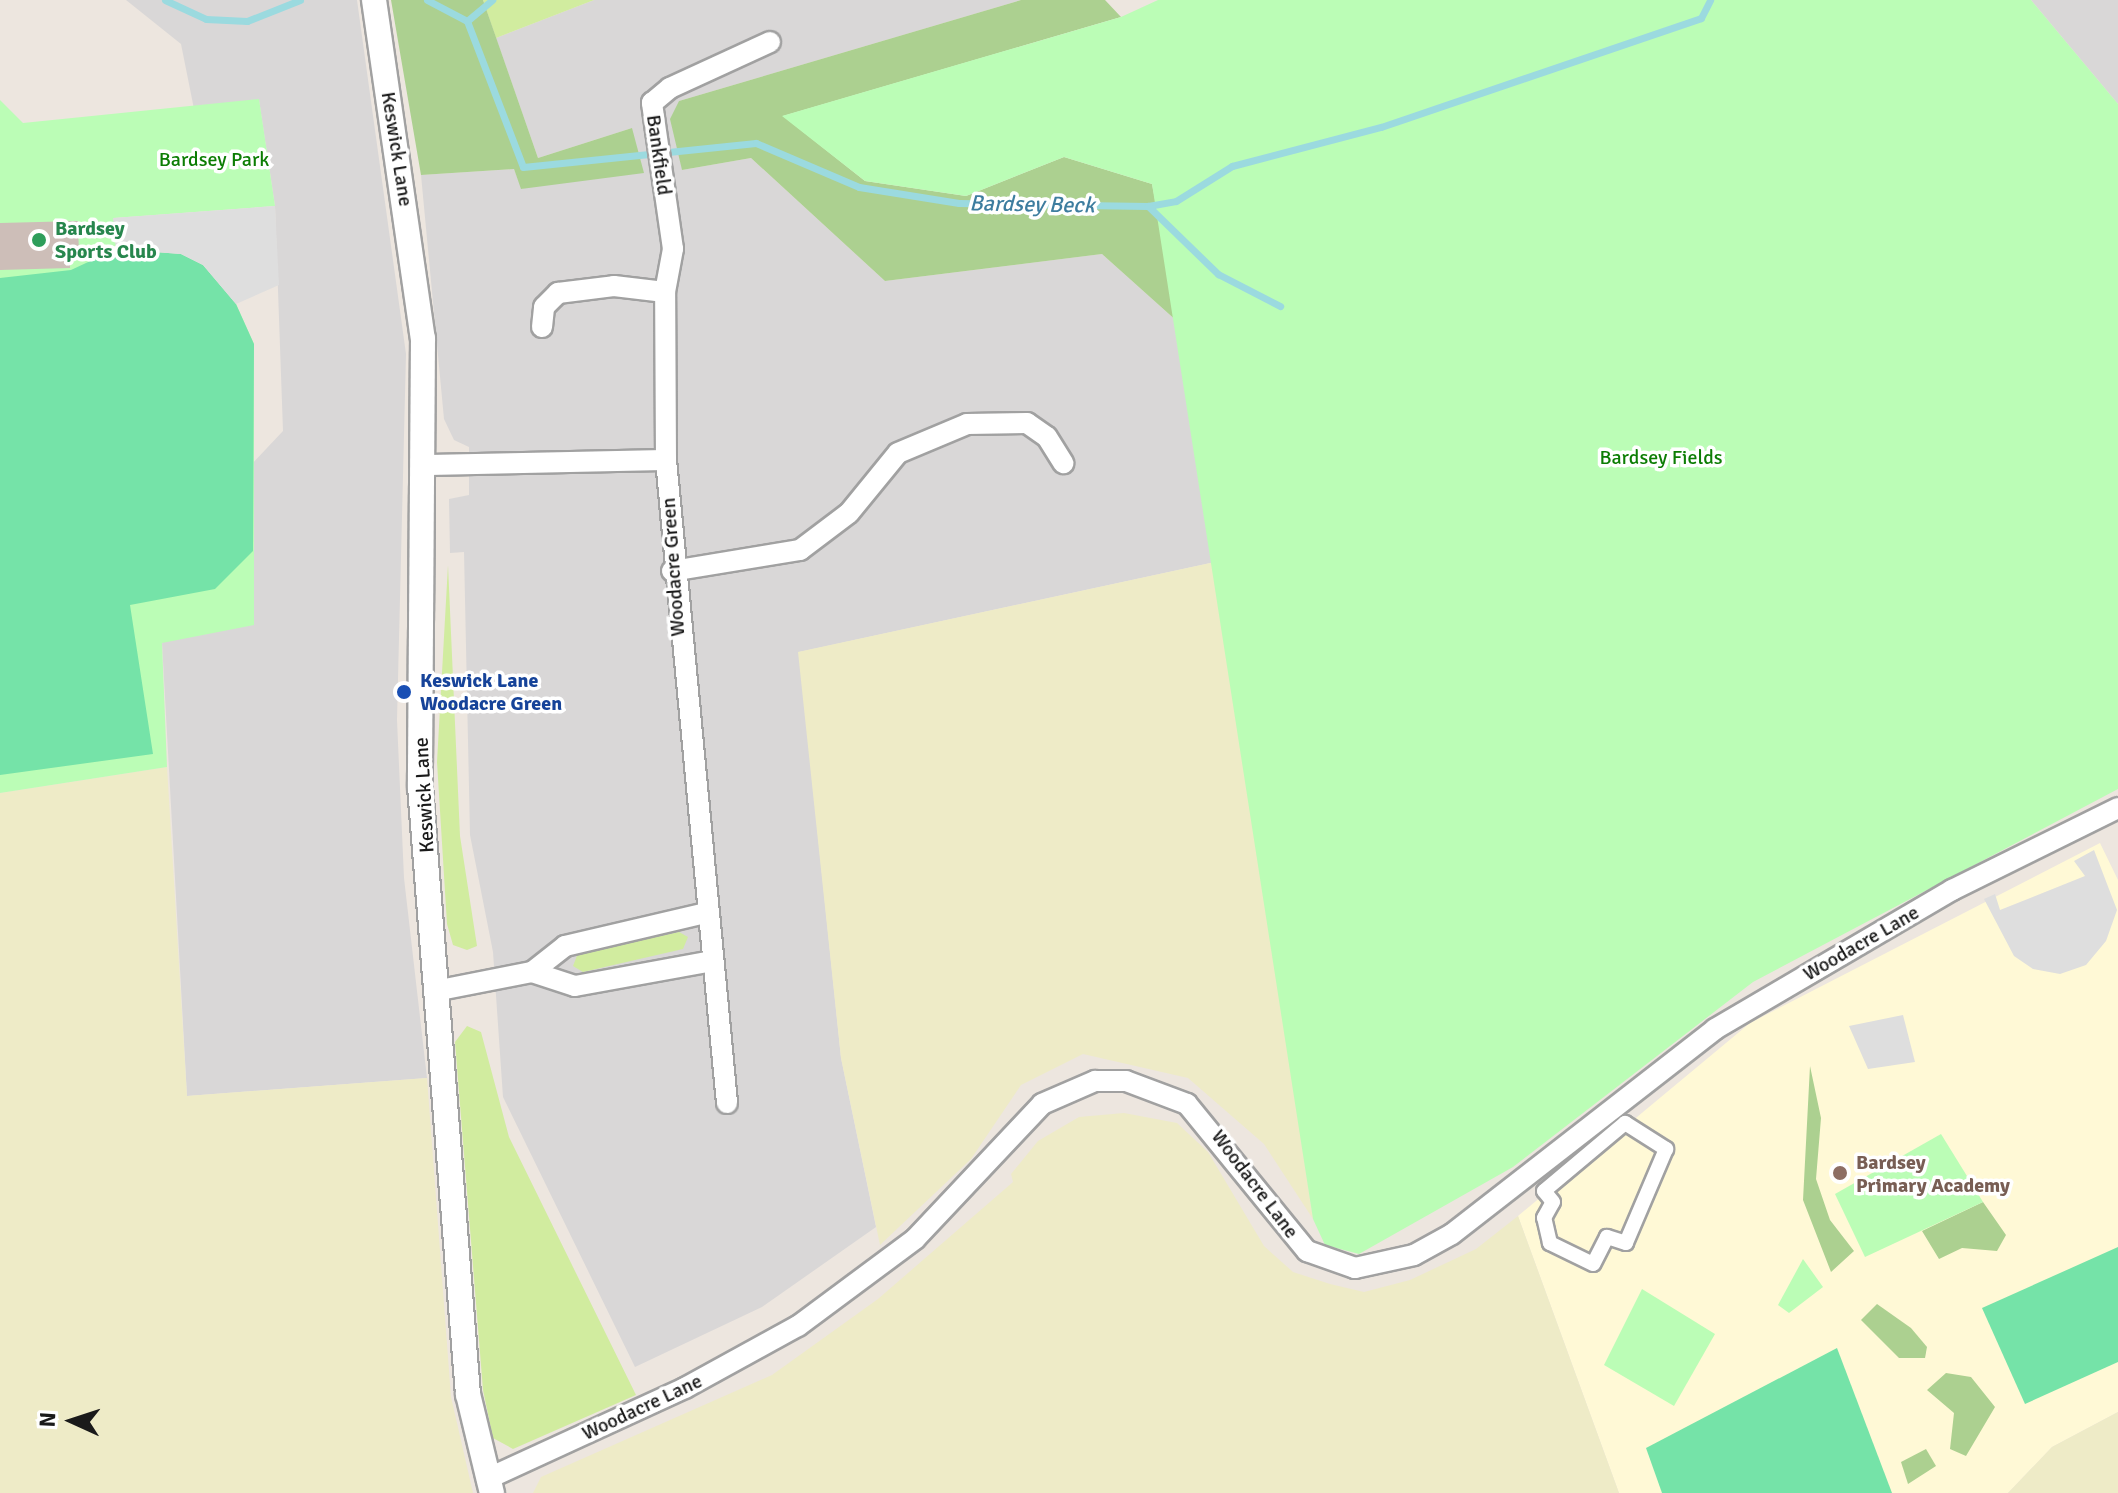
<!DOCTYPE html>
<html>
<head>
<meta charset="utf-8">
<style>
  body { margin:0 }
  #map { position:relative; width:2118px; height:1493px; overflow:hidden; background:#ede6df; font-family:Signika,sans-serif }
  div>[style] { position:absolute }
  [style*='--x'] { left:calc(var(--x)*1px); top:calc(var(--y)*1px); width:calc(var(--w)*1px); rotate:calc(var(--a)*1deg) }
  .residential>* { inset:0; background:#d9d7d7 }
  .education>* { inset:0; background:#fff9d6 }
  .farmland>* { inset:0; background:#eeebc7 }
  .grass>* { inset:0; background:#d1ec9f }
  .forest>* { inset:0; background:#acd090 }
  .park>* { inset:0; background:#bbfdb6 }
  .pitch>* { inset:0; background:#75e3a8 }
  .parking>* { inset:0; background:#dedede }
  .stream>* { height:7px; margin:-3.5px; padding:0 3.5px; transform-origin:3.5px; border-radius:3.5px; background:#9bdadf }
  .building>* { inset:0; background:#cdbeb8 }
  .roads { filter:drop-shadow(2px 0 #a1a1a1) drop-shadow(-2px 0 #a1a1a1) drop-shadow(0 2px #a1a1a1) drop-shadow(0 -2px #a1a1a1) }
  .pedestrian>* { height:14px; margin:-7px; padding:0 7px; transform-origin:7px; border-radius:7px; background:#fff }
  .minor>* { height:20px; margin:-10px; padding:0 10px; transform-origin:10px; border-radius:10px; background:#fff }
  .tertiary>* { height:24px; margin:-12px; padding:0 12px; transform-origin:12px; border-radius:12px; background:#fff }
  .dots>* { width:22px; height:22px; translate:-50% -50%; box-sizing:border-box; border:4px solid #fff; border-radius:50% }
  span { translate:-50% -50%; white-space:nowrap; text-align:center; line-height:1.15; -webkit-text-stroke:7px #fff; paint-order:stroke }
  .street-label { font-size:20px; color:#1a1a1a }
  .park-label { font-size:20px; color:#0c7d04 }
  .leisure-label { font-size:20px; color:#27864d; font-weight:700 }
  .left { translate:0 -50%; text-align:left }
  .transit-label { font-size:20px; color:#164399; font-weight:700 }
  .education-label { font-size:20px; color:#785e54; font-weight:700 }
  .water-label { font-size:22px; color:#3d7d9f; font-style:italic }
  .north { position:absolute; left:32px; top:1381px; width:80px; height:80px; -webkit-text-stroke:6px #fff; paint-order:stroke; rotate:273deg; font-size:22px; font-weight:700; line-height:32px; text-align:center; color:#1a1a1a }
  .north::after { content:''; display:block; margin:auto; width:28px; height:36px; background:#1a1a1a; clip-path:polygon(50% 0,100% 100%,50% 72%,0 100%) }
</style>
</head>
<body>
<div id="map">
  <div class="residential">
    <div style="clip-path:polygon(126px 0,357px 0,406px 354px,397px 720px,404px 878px,427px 1078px,187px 1096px,162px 643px,251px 465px,283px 431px,275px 206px,259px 100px,194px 109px,181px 44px)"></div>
    <div style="clip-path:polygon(594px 0,1021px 0,679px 101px,682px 170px,751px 158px,885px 281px,1102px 254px,1179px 323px,1215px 562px,799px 652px,841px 1058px,876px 1227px,762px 1307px,635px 1367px,503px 1097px,493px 952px,470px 835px,464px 552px,450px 553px,449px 499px,469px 495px,469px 447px,454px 440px,444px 419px,421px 175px,514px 169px,522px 189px,632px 128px,538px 158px,496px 38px)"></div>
    <div style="clip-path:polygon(2031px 0,2118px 0,2118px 104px)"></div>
  </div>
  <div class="education">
    <div style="clip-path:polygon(2100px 843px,2118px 880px,2118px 1412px,2052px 1447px,2008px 1493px,1619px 1493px,1518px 1216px,1750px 1023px)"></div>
  </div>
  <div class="farmland">
    <div style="clip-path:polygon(1215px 562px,1313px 1219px,1264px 1144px,1188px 1078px,1083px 1054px,1021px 1085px,971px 1159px,880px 1245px,841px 1058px,798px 652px)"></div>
    <div style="clip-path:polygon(167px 767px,187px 1096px,427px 1078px,451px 1397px,473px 1493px,0 1493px,0 793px)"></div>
    <div style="clip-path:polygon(1124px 1113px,1177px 1123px,1208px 1152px,1264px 1246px,1293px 1272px,1330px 1284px,1364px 1292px,1410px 1280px,1476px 1249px,1518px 1216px,1619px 1493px,533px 1493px,541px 1477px,772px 1375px,878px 1299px,1013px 1182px,1011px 1174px,1038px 1141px,1079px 1117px)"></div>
    <div style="clip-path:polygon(2118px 1412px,2118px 1493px,2008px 1493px,2052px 1447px)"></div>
  </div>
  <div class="grass">
    <div style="clip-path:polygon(483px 0,594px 0,496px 38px)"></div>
    <div style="clip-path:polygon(448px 565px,460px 836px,477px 946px,467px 950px,453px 945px,447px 924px,437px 762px)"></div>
    <div style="clip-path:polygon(679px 932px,688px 937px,683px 949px,583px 972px,573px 966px,578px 953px)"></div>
    <div style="clip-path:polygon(467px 1026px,481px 1032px,509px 1137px,636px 1395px,513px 1449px,493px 1438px,483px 1390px,455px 1042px)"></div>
  </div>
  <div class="forest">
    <div style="clip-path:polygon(391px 0,483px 0,538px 158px,632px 128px,644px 173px,521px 189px,514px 169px,421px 175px)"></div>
    <div style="clip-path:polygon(1021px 0,1105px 0,1121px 17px,783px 116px,865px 181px,966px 196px,1064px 157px,1152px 184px,1179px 323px,1102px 254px,885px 281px,751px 158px,682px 170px,670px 119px,679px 101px)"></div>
    <div style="clip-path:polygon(1810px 1066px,1821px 1118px,1816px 1179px,1830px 1220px,1854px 1251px,1831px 1272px,1803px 1200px)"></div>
    <div style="clip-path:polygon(1983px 1202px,2006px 1235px,1997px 1251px,1962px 1248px,1939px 1259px,1922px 1231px)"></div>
    <div style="clip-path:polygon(1877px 1304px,1911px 1328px,1927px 1347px,1925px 1358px,1899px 1358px,1861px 1320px)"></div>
    <div style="clip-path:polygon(1946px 1373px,1971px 1377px,1995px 1407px,1966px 1456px,1950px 1449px,1954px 1413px,1927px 1390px)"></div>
    <div style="clip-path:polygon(1926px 1449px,1936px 1466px,1908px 1484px,1901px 1462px)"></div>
  </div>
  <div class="park">
    <div style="clip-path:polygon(1158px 0,2031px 0,2118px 104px,2118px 789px,1753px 982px,1513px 1167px,1359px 1254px,1325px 1245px,1313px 1219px,1152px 184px,1064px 157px,966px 196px,865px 181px,782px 116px,1121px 17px)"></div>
    <div style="clip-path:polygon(259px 99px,275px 206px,114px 218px,116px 249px,236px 304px,254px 344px,254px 625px,162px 643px,167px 767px,0 793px,0 100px,23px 123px)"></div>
    <div style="clip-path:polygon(1941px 1134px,1983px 1202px,1865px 1257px,1835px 1194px)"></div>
    <div style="clip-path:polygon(1803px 1259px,1823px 1287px,1789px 1313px,1778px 1305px)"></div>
    <div style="clip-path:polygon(1642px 1289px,1715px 1334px,1674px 1406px,1604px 1365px)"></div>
  </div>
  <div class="pitch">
    <div style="clip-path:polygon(116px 249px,181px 254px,203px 265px,236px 304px,254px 344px,253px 551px,215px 589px,130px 605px,153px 754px,0 775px,0 278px,71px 270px)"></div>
    <div style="clip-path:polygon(2118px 1247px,2118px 1362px,2025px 1404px,1982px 1308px)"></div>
    <div style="clip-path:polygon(1837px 1348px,1892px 1493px,1662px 1493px,1646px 1448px)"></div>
  </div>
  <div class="parking">
    <div style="clip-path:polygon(275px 206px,279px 285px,236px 304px,203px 265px,181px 254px,116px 249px,113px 218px)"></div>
    <div style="clip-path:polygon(2094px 850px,2117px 910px,2106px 941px,2086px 965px,2060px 974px,2033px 969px,2014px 956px,1984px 899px,1995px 894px,2000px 910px,2085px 876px,2074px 861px)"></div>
    <div style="clip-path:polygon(1903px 1015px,1915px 1062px,1868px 1069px,1849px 1026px)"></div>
  </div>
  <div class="stream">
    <div style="--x:165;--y:0;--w:45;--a:24.9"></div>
    <div style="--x:206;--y:19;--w:41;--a:2.8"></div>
    <div style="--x:247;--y:21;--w:57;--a:-21.6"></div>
    <div style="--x:427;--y:0;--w:45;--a:27.7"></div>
    <div style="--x:467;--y:21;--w:156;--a:69"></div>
    <div style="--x:523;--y:167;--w:234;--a:-5.9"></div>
    <div style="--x:756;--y:143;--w:112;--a:23.1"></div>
    <div style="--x:859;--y:187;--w:101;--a:9.1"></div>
    <div style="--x:959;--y:203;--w:189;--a:0.9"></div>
    <div style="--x:1148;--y:206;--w:28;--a:-10"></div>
    <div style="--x:1176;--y:201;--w:66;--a:-32"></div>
    <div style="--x:1232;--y:166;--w:154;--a:-14.7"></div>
    <div style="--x:1381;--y:127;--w:338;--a:-18.8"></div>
    <div style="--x:1701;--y:18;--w:20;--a:-63"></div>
    <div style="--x:467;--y:21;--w:33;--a:-40"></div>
    <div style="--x:1148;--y:206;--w:98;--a:44.2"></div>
    <div style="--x:1218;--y:274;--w:70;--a:27.3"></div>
  </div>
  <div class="building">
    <div style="clip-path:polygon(78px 221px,79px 256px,70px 256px,70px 268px,0 270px,0 223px)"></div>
  </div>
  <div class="roads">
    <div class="pedestrian">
      <div style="--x:1625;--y:1123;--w:49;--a:32.4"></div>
      <div style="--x:1666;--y:1149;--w:102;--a:113.1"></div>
      <div style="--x:1626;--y:1243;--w:20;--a:-162"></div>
      <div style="--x:1607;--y:1237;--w:30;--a:117"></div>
      <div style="--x:1593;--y:1264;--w:48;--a:-154"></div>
      <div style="--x:1550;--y:1243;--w:26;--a:-103"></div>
      <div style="--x:1544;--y:1218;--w:18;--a:-61"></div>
      <div style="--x:1553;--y:1202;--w:14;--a:-129"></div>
      <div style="--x:1544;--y:1191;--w:106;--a:-40"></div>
    </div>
    <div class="minor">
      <div style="--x:542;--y:327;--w:20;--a:-84"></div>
      <div style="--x:544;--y:307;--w:20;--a:-45"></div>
      <div style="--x:558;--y:293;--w:56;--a:-7.1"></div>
      <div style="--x:614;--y:286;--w:51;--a:6.7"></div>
      <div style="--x:666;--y:460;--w:168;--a:-90.3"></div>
      <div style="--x:665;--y:292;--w:44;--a:-79.5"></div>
      <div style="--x:673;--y:249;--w:148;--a:-98.2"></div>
      <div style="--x:652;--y:103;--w:23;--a:-40"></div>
      <div style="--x:670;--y:88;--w:110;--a:-24.7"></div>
      <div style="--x:427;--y:465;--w:239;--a:-1.2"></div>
      <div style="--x:666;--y:460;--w:646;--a:84.58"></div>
      <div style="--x:672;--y:571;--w:130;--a:-9.3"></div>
      <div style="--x:800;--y:550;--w:61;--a:-37.1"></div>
      <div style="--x:849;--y:513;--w:77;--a:-50.8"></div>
      <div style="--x:898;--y:453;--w:75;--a:-22.8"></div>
      <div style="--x:967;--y:424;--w:60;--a:-1"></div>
      <div style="--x:1027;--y:423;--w:24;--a:35"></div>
      <div style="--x:1047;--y:437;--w:31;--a:58"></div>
      <div style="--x:532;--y:972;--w:45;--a:18"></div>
      <div style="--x:575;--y:986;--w:139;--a:-10.3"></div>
      <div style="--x:440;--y:990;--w:94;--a:-11.1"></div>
      <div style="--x:532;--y:972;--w:42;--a:-38.2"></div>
      <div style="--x:565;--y:946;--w:145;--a:-13.2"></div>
      <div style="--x:487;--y:1479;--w:218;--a:-24.7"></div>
      <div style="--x:685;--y:1388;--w:129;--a:-28.8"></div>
      <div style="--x:798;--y:1326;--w:146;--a:-36.6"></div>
      <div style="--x:915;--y:1239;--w:185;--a:-46.7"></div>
      <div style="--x:1042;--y:1104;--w:58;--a:-23.5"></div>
      <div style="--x:1095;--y:1081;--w:31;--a:0"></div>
      <div style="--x:1126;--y:1081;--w:65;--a:20.7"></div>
      <div style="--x:1187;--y:1104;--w:190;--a:50.8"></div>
      <div style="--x:1307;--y:1251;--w:51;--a:19.5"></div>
      <div style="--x:1355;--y:1268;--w:60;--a:-12.4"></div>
      <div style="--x:1414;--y:1255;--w:43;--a:-28.9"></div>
      <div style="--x:1452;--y:1234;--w:333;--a:-37.9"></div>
      <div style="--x:1715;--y:1029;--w:275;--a:-30.4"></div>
      <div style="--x:1952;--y:890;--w:185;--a:-26.3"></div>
    </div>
    <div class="tertiary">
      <div style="--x:374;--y:0;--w:342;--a:81.8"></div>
      <div style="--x:423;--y:338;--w:448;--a:90.4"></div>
      <div style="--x:420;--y:786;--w:610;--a:85.49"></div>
      <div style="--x:468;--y:1394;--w:102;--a:76.4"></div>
    </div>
  </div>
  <div class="dots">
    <div style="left:39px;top:240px;background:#2e9e5b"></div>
    <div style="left:404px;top:692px;background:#1a4fb4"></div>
    <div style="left:1840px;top:1173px;background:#8d6e63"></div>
  </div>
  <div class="street-label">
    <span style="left:397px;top:149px;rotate:81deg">Keswick Lane</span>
    <span style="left:659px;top:155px;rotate:82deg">Bankfield</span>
    <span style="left:673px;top:567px;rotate:-94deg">Woodacre Green</span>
    <span style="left:424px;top:795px;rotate:-93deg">Keswick Lane</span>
    <span style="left:1861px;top:943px;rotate:-30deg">Woodacre Lane</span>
    <span style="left:1255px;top:1184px;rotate:53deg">Woodacre Lane</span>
    <span style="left:642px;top:1407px;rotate:-25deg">Woodacre Lane</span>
  </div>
  <div class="park-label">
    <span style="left:214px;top:159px">Bardsey Park</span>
    <span style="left:1661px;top:457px">Bardsey Fields</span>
  </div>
  <div class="leisure-label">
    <span class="left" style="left:55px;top:240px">Bardsey<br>Sports Club</span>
  </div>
  <div class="transit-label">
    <span class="left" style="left:420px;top:692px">Keswick Lane<br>Woodacre Green</span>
  </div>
  <div class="education-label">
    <span class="left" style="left:1856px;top:1174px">Bardsey<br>Primary Academy</span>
  </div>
  <div class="water-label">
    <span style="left:1032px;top:204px;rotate:1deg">Bardsey Beck</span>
  </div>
  <div class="north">N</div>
</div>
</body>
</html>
